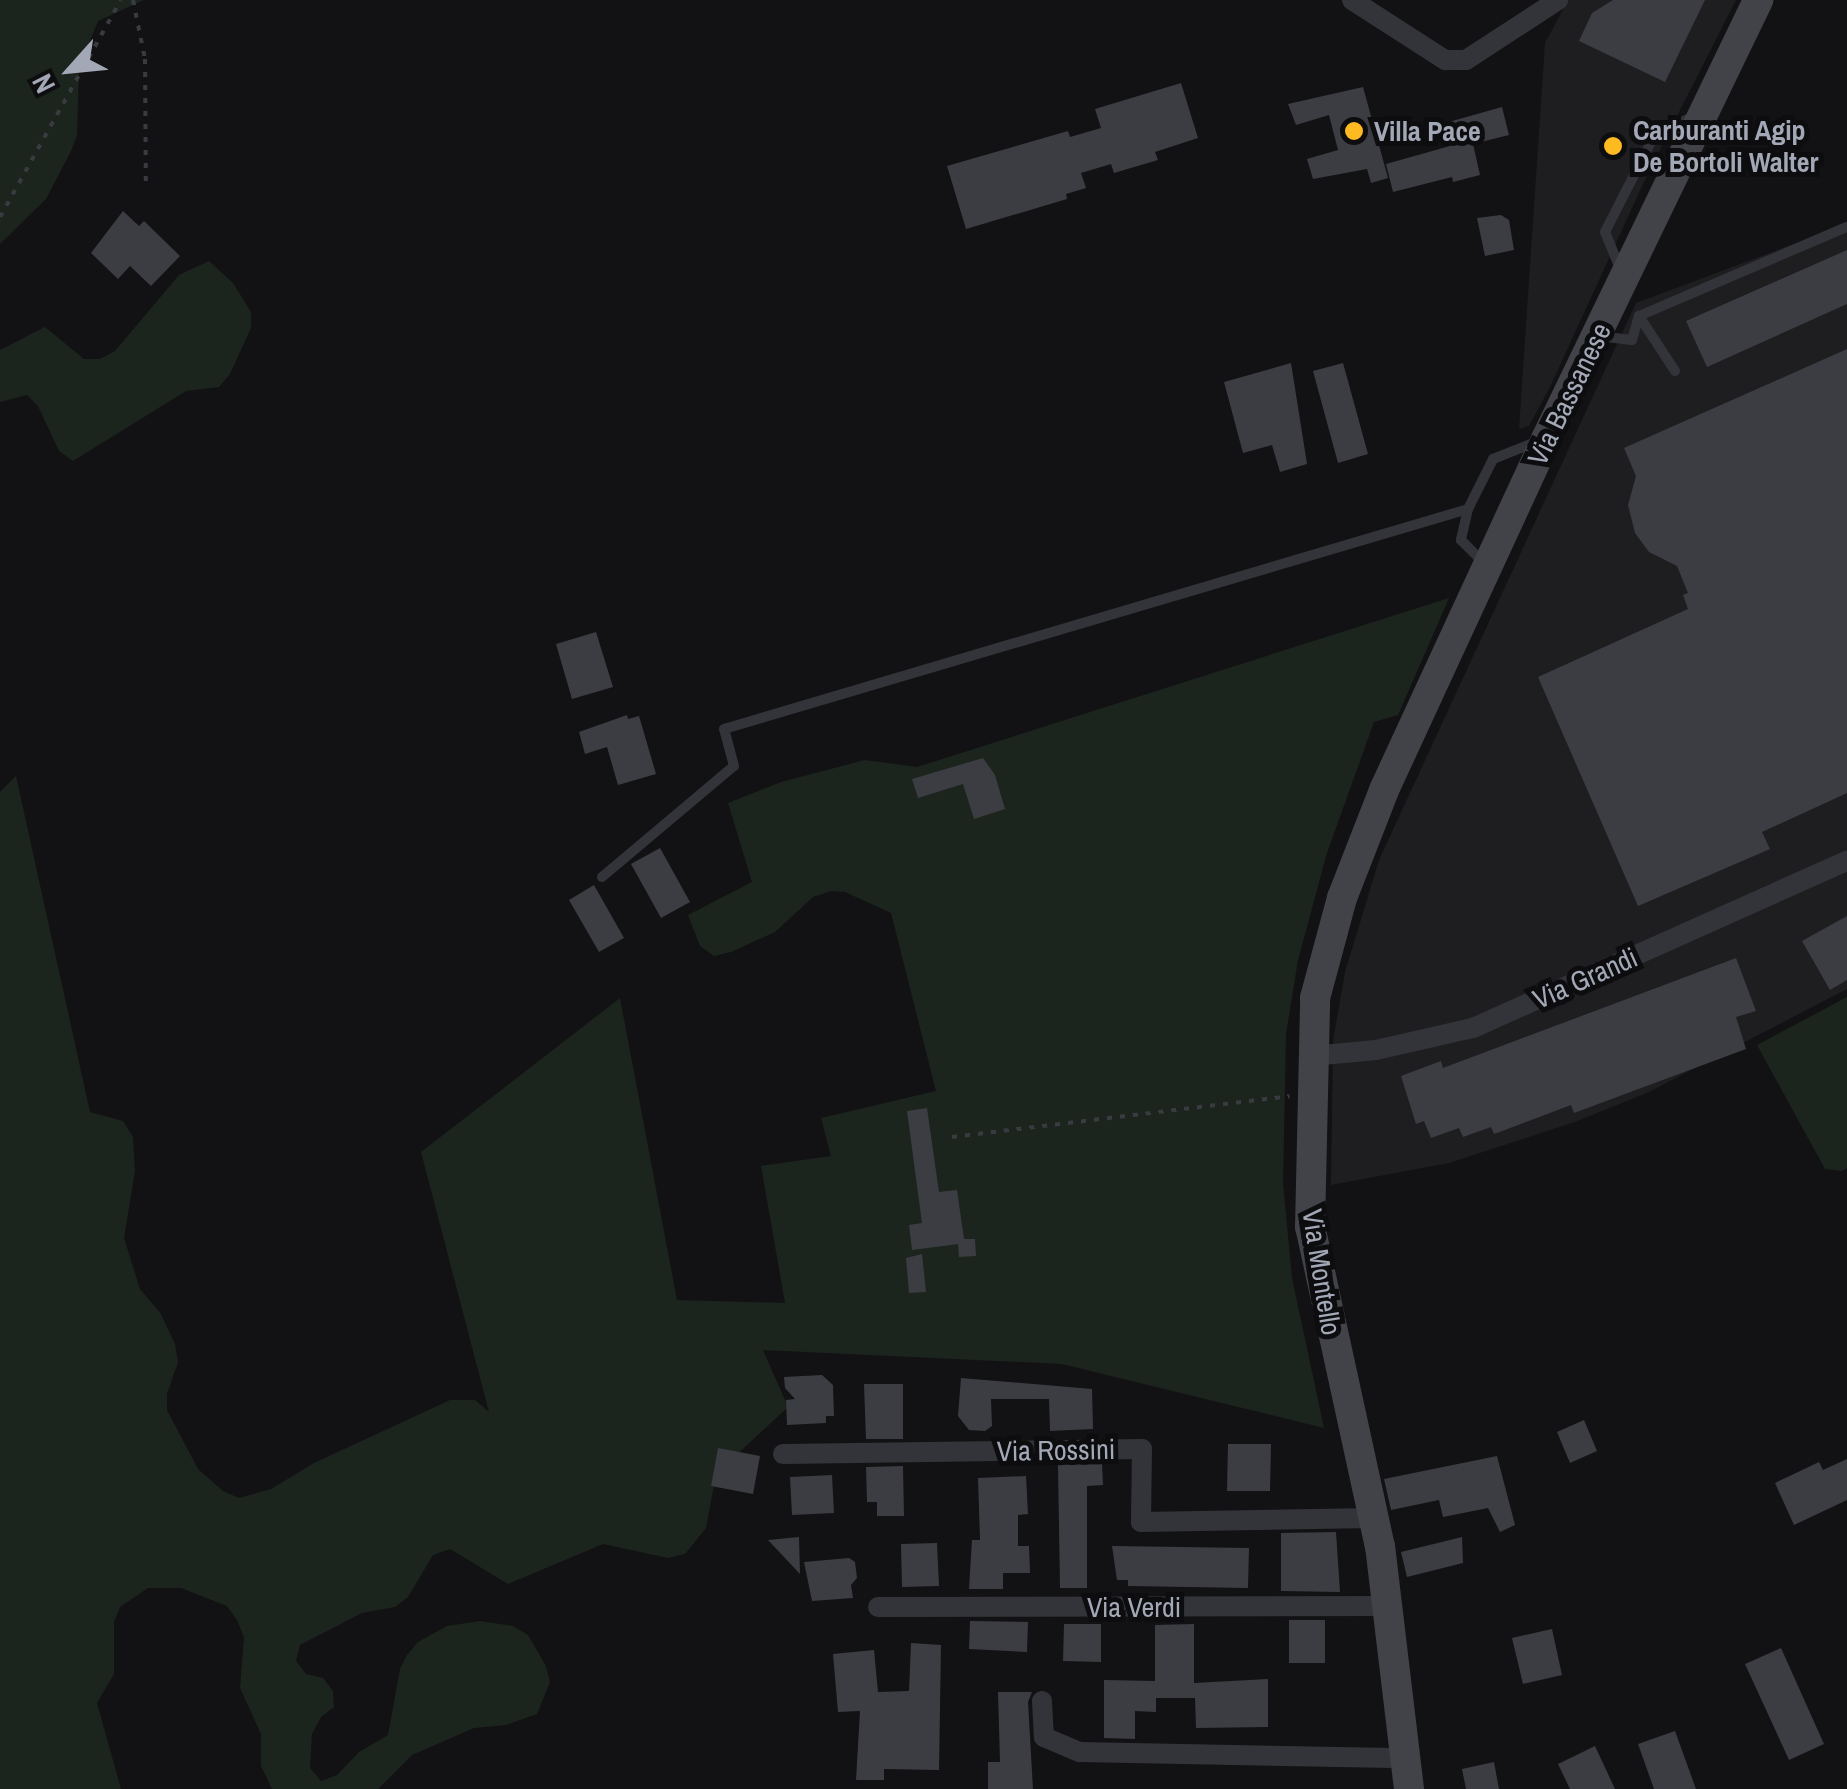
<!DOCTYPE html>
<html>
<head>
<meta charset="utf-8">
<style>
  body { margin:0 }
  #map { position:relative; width:1847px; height:1789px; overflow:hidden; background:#121214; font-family:"Archivo Narrow",sans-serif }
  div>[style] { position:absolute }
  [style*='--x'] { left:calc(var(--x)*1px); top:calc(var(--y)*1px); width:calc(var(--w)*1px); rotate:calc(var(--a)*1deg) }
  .built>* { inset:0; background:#1e1e21 }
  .green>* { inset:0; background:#1c241e }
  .building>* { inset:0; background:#3c3d42 }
  .path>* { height:4px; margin-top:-2px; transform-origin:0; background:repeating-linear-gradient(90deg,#393b40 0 5px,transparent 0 13px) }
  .service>* { height:10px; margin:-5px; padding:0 5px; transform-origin:5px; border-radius:5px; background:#333439 }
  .minor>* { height:20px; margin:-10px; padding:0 10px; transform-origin:10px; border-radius:10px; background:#333439 }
  .secondary>* { height:30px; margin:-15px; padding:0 15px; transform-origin:15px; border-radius:15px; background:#414349 }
  .dots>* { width:28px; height:28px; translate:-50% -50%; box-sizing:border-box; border:5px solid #0d0d0f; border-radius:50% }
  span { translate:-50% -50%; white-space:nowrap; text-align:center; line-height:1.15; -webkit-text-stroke:10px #0d0d0f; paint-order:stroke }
  .poi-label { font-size:28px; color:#a3a8b6; font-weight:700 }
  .left { translate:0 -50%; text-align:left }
  .street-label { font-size:28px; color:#a3a8b6 }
  .north { position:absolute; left:20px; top:20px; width:100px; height:100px; -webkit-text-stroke:8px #0d0d0f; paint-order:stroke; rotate:243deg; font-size:28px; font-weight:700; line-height:40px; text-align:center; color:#a3a8b6 }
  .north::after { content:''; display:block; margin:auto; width:35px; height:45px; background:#a3a8b6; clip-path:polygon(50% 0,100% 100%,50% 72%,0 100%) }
</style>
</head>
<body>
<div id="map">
  <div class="built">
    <div style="clip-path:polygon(1568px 0,1736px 0,1649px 171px,1550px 387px,1529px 426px,1519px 429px,1545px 43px)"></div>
    <div style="clip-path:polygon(1847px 224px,1847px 989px,1649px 1092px,1575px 1122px,1449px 1163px,1331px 1185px,1333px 1041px,1345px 972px,1379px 860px,1636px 303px)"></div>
  </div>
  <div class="green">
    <div style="clip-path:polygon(0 0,144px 0,98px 21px,79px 68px,77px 135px,71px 151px,46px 199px,0 244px)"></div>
    <div style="clip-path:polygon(209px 261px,233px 283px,251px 312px,251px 328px,230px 374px,219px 387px,186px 391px,73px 461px,59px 451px,38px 406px,27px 395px,0 402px,0 350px,45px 327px,84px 359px,100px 359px,115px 351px,179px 275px)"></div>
    <div style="clip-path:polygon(1449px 598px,1398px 715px,1374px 722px,1327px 853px,1298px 960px,1286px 1034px,1283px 1183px,1292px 1278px,1324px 1428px,1062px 1364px,763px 1350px,788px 1407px,716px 1474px,706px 1528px,685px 1554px,668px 1558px,603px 1544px,508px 1584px,450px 1549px,433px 1555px,408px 1597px,395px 1607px,362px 1613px,300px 1645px,296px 1661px,306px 1674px,323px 1678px,333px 1691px,334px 1707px,321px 1717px,312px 1734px,310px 1768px,321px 1781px,337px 1775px,359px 1752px,388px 1735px,400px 1669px,407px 1655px,418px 1642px,447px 1626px,480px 1621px,513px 1626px,528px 1635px,546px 1666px,550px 1682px,537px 1714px,506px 1725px,474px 1728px,412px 1755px,378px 1789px,272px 1789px,261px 1766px,261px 1734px,240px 1688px,244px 1637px,237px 1620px,227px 1606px,181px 1588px,148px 1588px,120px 1607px,114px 1622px,114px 1674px,97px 1703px,121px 1789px,0 1789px,0 792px,16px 776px,90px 1112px,123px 1121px,133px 1137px,135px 1171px,124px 1238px,140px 1289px,161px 1314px,175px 1344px,178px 1362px,167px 1394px,167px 1410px,198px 1469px,223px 1491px,239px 1498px,271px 1489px,314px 1463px,450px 1400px,475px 1400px,489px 1412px,421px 1152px,620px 998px,677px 1300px,785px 1303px,761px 1166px,831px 1156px,821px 1118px,936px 1091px,891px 913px,845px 892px,831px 891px,813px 897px,775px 932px,731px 952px,714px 956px,700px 946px,688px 915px,752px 882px,728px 803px,781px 782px,865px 760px,917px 767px)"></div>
    <div style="clip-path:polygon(1847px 997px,1847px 1168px,1842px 1171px,1825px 1169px,1757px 1045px)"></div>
  </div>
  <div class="building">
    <div style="clip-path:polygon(1613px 0,1705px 0,1665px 82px,1579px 41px,1592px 13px)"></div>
    <div style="clip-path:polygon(1181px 83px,1198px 138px,1155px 152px,1158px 160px,1114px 173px,1111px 164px,1081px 173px,1086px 188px,1066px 194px,1067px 199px,966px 229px,947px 166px,1068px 131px,1070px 137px,1101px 128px,1095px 109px)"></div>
    <div style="clip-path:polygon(1363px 87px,1388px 178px,1371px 183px,1367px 169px,1313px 179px,1307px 159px,1338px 150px,1329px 115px,1296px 125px,1288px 104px)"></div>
    <div style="clip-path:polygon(1502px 107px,1509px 135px,1473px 144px,1480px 175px,1453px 182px,1452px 177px,1393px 192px,1386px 164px,1450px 146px,1445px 123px)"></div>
    <div style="clip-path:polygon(123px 211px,139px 226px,144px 221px,180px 256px,151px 286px,130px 266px,118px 279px,91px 253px)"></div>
    <div style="clip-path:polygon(1501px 215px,1509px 220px,1514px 250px,1485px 256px,1477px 218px)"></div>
    <div style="clip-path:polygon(1847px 250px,1847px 304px,1707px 367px,1686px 321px)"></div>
    <div style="clip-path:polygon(1847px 349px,1847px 793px,1762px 832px,1770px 849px,1638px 906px,1538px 677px,1688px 609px,1683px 595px,1688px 593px,1677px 566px,1649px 552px,1635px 533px,1628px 505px,1636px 476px,1624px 448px)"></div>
    <div style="clip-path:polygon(1291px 363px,1307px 464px,1280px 472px,1272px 445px,1243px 453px,1224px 382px)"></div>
    <div style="clip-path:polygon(1343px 363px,1368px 454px,1338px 463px,1313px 371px)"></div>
    <div style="clip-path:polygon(596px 632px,613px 687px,572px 699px,556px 644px)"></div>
    <div style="clip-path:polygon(627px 715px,628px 719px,639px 716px,656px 774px,618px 785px,607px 747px,585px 754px,579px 732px)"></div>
    <div style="clip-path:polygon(983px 758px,995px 775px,1005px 809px,974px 819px,963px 784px,918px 798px,912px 779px)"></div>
    <div style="clip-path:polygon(660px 848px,690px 902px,661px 918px,631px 864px)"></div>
    <div style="clip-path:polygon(594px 885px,624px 938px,599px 952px,569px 900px)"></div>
    <div style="clip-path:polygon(1847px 916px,1847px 980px,1830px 990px,1802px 941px)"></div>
    <div style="clip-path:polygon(1736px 958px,1756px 1011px,1736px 1017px,1746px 1049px,1574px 1113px,1571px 1105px,1494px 1134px,1491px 1127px,1463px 1137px,1459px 1128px,1431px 1138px,1424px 1121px,1416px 1124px,1401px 1076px,1441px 1061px,1443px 1068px)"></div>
    <div style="clip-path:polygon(927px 1108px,939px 1192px,957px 1190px,964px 1239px,975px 1239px,976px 1256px,959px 1257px,958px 1244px,912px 1250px,909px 1225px,922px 1223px,907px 1111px)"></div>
    <div style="clip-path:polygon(922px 1254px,926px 1292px,909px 1293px,906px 1258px)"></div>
    <div style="clip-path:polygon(822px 1375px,833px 1385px,834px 1416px,826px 1416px,826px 1423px,787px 1425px,786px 1400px,795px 1399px,785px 1388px,784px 1377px)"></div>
    <div style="clip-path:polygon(961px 1378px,1092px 1389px,1093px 1429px,1050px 1431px,1049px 1399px,991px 1399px,992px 1426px,985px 1431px,969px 1430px,958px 1416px)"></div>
    <div style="clip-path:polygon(864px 1384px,903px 1384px,903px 1439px,866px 1439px)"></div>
    <div style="clip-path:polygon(1584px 1420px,1597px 1451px,1570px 1463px,1557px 1432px)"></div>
    <div style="clip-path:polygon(1228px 1444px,1271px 1444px,1270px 1491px,1227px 1491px)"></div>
    <div style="clip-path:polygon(718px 1448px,760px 1456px,753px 1494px,711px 1486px)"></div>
    <div style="clip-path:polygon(1497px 1456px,1515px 1525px,1500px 1532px,1488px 1508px,1443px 1517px,1439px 1500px,1391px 1510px,1384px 1479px)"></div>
    <div style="clip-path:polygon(1847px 1459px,1847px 1500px,1794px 1525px,1775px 1483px,1819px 1462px,1823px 1470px)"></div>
    <div style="clip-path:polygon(1102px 1464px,1103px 1485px,1087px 1486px,1087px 1588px,1060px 1588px,1058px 1465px)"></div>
    <div style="clip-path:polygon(903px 1466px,904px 1516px,877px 1516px,877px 1502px,867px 1502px,866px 1467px)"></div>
    <div style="clip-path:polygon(832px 1475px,834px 1513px,792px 1515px,790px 1477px)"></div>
    <div style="clip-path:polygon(1026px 1476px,1028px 1514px,1018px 1515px,1018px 1546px,1029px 1546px,1030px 1573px,1003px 1573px,1003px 1589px,969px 1589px,972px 1540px,980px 1540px,978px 1478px)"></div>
    <div style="clip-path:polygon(1336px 1532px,1340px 1592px,1281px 1591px,1281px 1533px)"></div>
    <div style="clip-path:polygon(799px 1537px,800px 1574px,768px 1540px)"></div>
    <div style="clip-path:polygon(1462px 1537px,1463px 1563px,1407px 1577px,1401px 1552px)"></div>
    <div style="clip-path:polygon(937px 1543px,939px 1586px,902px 1587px,901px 1544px)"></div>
    <div style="clip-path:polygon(1112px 1546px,1249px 1548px,1248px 1588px,1128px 1586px,1128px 1580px,1117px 1580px)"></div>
    <div style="clip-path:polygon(849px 1558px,855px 1562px,857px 1578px,851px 1585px,853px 1598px,812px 1601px,804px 1562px)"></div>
    <div style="clip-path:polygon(1289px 1620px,1325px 1620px,1325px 1663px,1289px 1663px)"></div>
    <div style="clip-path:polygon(970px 1621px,1028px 1622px,1027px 1652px,969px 1649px)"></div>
    <div style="clip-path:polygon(1064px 1624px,1101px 1624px,1101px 1662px,1063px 1661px)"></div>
    <div style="clip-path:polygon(1194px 1624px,1194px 1683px,1268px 1679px,1268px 1727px,1196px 1728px,1195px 1698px,1156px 1698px,1156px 1712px,1135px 1711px,1135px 1739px,1104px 1738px,1104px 1680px,1155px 1681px,1155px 1625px)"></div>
    <div style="clip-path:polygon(1552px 1629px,1562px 1675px,1523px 1684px,1512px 1638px)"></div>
    <div style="clip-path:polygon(911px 1643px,941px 1645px,939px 1770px,884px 1769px,884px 1780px,856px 1780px,860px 1711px,838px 1712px,833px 1654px,874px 1650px,878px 1692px,909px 1691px)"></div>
    <div style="clip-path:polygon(1781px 1648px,1824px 1744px,1789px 1760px,1745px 1664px)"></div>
    <div style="clip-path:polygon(998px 1692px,1032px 1692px,1028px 1702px,1033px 1789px,988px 1789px,988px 1762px,1000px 1762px)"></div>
    <div style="clip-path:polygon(1675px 1731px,1696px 1789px,1654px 1789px,1638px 1744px)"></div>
    <div style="clip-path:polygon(1595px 1746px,1615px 1789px,1570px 1789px,1558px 1764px)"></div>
    <div style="clip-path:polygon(1494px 1762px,1499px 1789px,1466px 1789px,1462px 1769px)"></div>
  </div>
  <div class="path">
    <div style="--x:133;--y:0;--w:60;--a:78.5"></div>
    <div style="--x:145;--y:59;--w:129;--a:89.6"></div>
    <div style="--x:0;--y:217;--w:248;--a:-60.9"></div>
    <div style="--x:952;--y:1137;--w:340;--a:-6.9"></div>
  </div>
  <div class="service">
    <div style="--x:1621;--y:271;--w:42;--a:-112.3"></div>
    <div style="--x:1605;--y:232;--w:112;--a:-63"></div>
    <div style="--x:1656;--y:132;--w:38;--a:-22"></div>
    <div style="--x:1599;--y:336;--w:33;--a:7"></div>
    <div style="--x:1632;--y:340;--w:25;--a:-74"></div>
    <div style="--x:1675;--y:371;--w:66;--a:-123.2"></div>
    <div style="--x:1639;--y:316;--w:226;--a:-23.2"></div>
    <div style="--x:1468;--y:509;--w:32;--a:103"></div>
    <div style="--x:1461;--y:540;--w:31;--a:45"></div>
    <div style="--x:602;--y:877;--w:172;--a:-40.1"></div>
    <div style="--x:734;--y:766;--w:38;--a:-105"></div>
    <div style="--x:724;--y:729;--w:776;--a:-16.47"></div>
    <div style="--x:1468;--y:509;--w:56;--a:-63.4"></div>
    <div style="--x:1493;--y:459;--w:46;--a:-21.6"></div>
  </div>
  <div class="minor">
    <div style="--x:1352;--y:0;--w:111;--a:32.8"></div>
    <div style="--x:1445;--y:60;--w:21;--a:0"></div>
    <div style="--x:1466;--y:60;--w:110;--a:-33.1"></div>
    <div style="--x:1312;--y:1056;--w:64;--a:-5.4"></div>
    <div style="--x:1376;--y:1050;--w:99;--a:-12.8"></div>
    <div style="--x:1473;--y:1028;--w:410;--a:-24.1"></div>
    <div style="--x:783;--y:1454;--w:359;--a:-0.8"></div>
    <div style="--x:1142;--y:1449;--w:73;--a:90.8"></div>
    <div style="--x:1141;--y:1522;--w:233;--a:-1"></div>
    <div style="--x:878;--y:1607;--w:511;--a:-0.11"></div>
    <div style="--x:1042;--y:1701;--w:36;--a:87"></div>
    <div style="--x:1044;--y:1737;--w:39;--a:23"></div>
    <div style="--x:1080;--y:1752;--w:326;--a:1.1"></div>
  </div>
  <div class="secondary">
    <div style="--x:1409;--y:1789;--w:244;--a:-96.8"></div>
    <div style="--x:1380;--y:1547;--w:328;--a:-102.3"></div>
    <div style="--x:1310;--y:1227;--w:229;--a:-88.7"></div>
    <div style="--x:1315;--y:998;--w:104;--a:-74.9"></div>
    <div style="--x:1342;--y:898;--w:116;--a:-68.7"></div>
    <div style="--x:1384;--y:790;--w:387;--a:-65.2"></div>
    <div style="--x:1546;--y:439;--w:488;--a:-64.2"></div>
  </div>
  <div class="dots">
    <div style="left:1354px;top:131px;background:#fdbb21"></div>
    <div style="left:1613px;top:146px;background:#fdbb21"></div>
  </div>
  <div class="poi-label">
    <span class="left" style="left:1633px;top:146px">Carburanti Agip<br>De Bortoli Walter</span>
    <span class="left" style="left:1374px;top:131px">Villa Pace</span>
  </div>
  <div class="street-label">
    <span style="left:1569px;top:394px;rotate:-64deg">Via Bassanese</span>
    <span style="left:1585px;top:978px;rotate:-24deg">Via Grandi</span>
    <span style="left:1322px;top:1272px;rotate:81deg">Via Montello</span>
    <span style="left:1056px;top:1450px;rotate:-1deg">Via Rossini</span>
    <span style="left:1134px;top:1607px">Via Verdi</span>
  </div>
  <div class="north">N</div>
</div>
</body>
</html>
